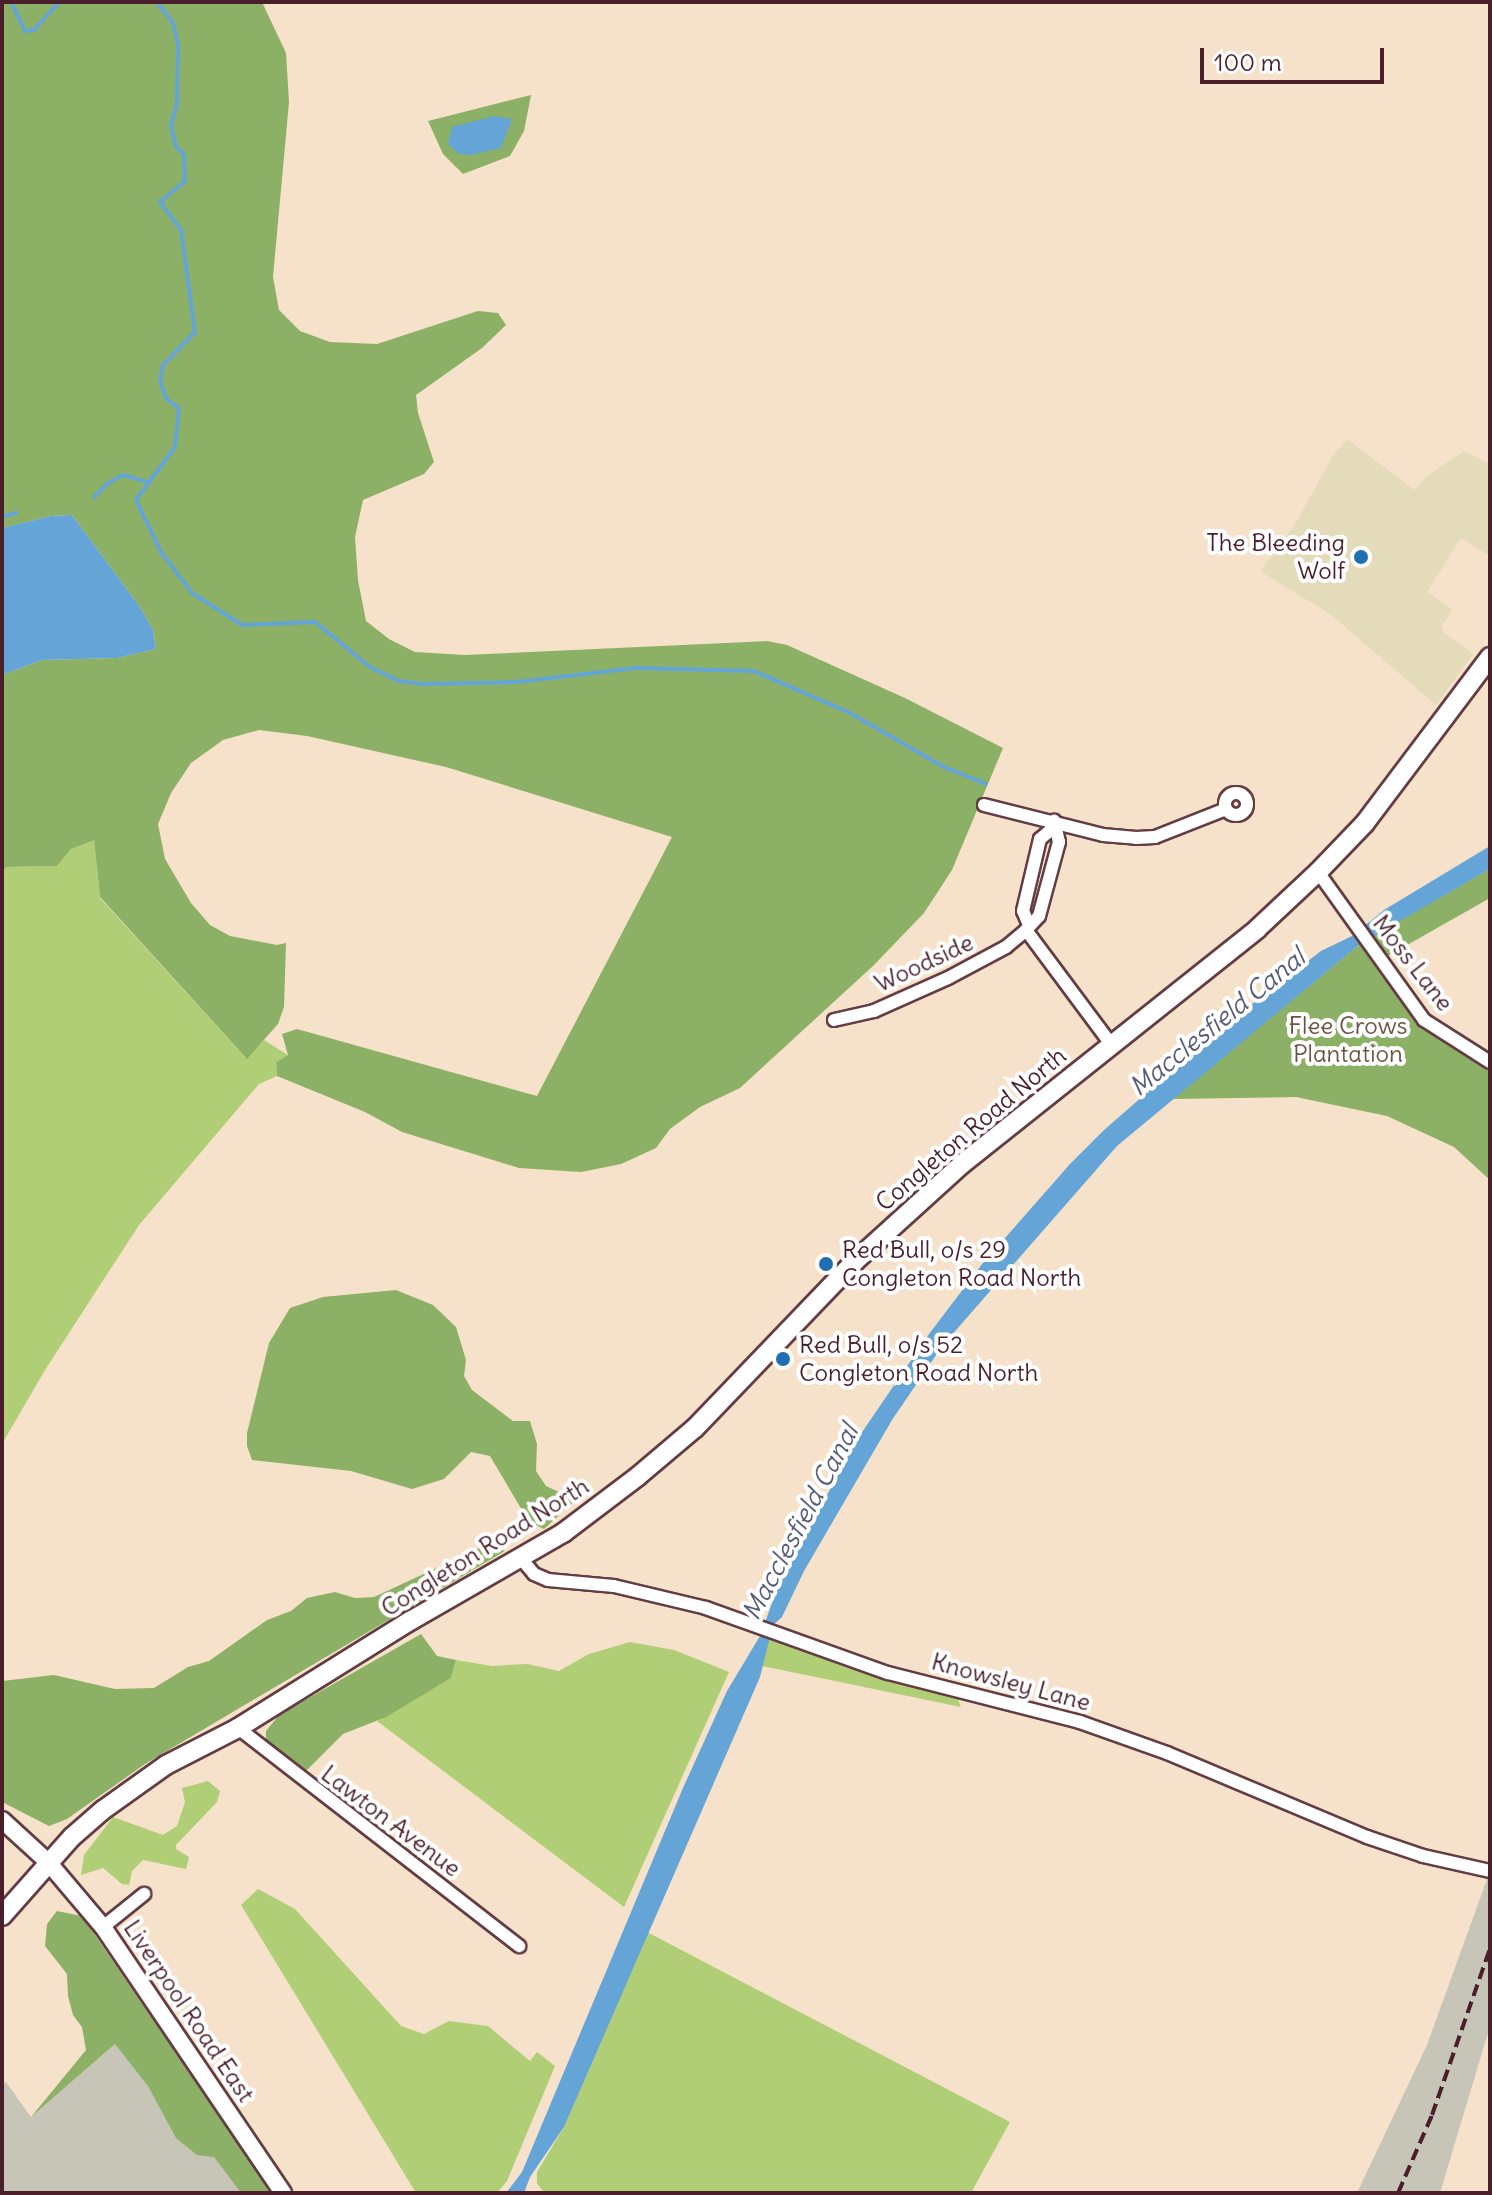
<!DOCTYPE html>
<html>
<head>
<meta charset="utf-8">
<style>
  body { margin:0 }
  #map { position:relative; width:1492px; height:2195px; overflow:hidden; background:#f6e2ca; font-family:Delius,sans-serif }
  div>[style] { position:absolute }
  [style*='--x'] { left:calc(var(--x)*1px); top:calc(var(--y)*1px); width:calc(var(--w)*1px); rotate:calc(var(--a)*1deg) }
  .built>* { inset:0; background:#e3dbba }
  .industrial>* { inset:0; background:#c6c5b8 }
  .green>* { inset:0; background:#b0ce75 }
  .forest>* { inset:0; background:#8cb166 }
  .water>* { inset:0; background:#64a4d7 }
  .stream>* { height:4px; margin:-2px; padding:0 2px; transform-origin:2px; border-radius:2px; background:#64a4d7 }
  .roads { filter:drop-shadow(2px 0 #643c43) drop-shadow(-2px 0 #643c43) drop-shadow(0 2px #643c43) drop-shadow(0 -2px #643c43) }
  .minor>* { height:12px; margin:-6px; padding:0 6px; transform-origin:6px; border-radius:6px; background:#fff }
  .minor>.ring { margin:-6px; padding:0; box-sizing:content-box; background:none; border:12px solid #fff; border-radius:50% }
  .major>* { height:16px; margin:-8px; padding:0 8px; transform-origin:8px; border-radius:8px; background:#fff }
  .highway>* { height:18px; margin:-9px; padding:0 9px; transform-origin:9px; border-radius:9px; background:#fff }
  .rail>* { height:4px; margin-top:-2px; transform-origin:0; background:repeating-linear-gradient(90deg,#4a1f2b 0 12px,transparent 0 18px) }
  .dots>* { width:22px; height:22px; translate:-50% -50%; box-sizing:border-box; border:4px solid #fff; border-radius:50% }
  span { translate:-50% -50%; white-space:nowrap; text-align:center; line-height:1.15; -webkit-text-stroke:8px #fff; paint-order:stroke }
  .poi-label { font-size:24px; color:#4a1f2b }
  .right { translate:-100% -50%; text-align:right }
  .left { translate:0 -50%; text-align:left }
  .street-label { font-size:24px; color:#4a1f2b }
  .park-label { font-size:24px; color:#695441 }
  .water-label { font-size:26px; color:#565b78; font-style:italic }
  .frame { position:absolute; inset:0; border:4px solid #4a1f2b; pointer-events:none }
  .scale { position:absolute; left:1200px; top:48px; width:184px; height:36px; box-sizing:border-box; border:4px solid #4a1f2b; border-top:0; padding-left:10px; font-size:24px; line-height:28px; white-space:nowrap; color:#4a1f2b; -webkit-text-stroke:6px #fff; paint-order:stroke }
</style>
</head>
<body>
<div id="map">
  <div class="built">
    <div style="clip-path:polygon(1347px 439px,1414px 490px,1427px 476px,1464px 451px,1490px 464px,1490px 556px,1461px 538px,1427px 592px,1453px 610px,1441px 626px,1444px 633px,1473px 654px,1436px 705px,1330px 614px,1260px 571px,1296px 523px,1333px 455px)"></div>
  </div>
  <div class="industrial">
    <div style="clip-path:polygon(1490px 1871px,1490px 2026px,1440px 2193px,1357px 2193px,1427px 2045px)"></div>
    <div style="clip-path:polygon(115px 2044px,131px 2044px,241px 2193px,2px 2193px,2px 2085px,6px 2082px,31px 2117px)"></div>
  </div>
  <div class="green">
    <div style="clip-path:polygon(94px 839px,100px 898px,246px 1058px,264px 1040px,288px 1055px,276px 1062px,277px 1076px,259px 1084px,139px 1225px,45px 1370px,2px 1444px,2px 872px,6px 867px,57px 866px,71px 849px)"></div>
    <div style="clip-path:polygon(767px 1638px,848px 1668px,957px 1697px,961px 1707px,762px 1666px)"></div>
    <div style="clip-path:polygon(630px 1642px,674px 1650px,729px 1672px,624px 1907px,377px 1721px,451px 1678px,456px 1660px,492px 1666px,527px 1664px,559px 1671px,589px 1654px)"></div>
    <div style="clip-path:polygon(208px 1781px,220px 1791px,217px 1802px,176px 1845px,176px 1849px,189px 1857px,186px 1869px,143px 1860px,132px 1871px,129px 1885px,122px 1884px,103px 1868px,81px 1875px,84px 1855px,113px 1817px,163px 1835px,177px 1826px,185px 1802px,182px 1788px)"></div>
    <div style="clip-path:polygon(258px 1889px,295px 1909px,401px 2026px,424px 2034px,449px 2021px,488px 2026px,530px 2061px,537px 2052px,555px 2066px,507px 2181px,497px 2193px,416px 2193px,241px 1905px)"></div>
    <div style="clip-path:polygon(647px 1932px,1010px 2122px,971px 2193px,544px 2193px,537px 2183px,537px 2172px,564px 2127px)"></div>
  </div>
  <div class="forest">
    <div style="clip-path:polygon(2px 2px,262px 2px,286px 53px,289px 102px,273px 277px,279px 310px,300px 331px,330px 342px,377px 344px,478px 311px,498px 313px,506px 325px,482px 348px,416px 395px,418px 413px,434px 462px,424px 474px,363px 500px,355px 537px,358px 580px,366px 621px,389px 639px,415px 652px,465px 655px,767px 641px,787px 645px,905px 698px,1003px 748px,952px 870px,924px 913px,874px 965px,740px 1088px,700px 1107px,670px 1129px,656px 1148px,621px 1164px,581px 1172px,519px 1168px,402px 1132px,365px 1112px,277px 1076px,276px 1062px,288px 1055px,282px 1034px,297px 1029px,537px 1096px,672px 837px,446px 767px,307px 736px,259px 730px,223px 740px,191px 763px,171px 793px,158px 824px,165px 859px,191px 903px,210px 925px,230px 936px,277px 945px,286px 943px,284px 1007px,278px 1024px,247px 1059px,100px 897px,94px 840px,71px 849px,57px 866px,6px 867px,2px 872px,2px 675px,42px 660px,117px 658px,156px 649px,153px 630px,140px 607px,72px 515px,51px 516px,2px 528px)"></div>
    <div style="clip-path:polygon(531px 95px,524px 131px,510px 156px,463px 174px,443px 154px,428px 121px)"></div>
    <div style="clip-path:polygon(1490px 869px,1490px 898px,1386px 957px,1370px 937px)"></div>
    <div style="clip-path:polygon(1360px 944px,1416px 1018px,1445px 1043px,1490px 1069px,1490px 1180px,1454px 1147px,1387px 1116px,1296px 1097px,1172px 1099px)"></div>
    <div style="clip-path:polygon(396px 1290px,433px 1305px,456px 1327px,466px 1360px,464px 1376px,472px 1390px,513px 1421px,530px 1421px,537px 1444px,536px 1471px,546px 1486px,576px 1500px,544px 1529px,529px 1522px,490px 1456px,471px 1452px,444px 1479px,412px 1489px,351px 1471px,252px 1460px,247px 1446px,247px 1433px,269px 1343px,290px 1308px,323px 1297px)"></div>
    <div style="clip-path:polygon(484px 1546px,505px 1551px,145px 1764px,67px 1819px,49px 1826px,2px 1802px,2px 1681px,54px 1675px,115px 1689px,154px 1688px,188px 1667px,209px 1661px,267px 1620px,291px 1611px,307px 1598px,335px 1592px,355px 1598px,374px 1597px)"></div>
    <div style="clip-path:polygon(421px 1634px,437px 1656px,456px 1660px,451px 1678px,386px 1717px,343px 1734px,304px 1773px,266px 1740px,266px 1731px,279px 1715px)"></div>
    <div style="clip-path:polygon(57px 1911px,82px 1916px,272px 2193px,241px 2193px,214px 2157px,197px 2155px,176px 2138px,148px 2086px,115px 2044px,31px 2117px,86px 2050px,82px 2027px,73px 2015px,68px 1996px,67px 1974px,45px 1946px,47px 1924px)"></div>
  </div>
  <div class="water">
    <div style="clip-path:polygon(494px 116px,512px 119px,501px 148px,471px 155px,459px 154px,448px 144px,452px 127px)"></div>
    <div style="clip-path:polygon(72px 515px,140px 607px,153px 630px,156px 649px,117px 658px,42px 660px,2px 675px,2px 528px,51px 516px)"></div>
    <div style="clip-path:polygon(1490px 846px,1490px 869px,1360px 944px,1117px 1146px,943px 1345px,892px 1420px,804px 1571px,782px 1617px,773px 1625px,760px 1677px,564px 2127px,530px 2177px,524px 2193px,506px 2193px,522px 2172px,683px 1788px,727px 1691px,760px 1636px,779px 1584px,856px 1441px,929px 1334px,983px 1263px,1070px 1164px,1104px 1130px,1221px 1028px,1321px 951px,1352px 936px,1384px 910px)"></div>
  </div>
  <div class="stream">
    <div style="--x:11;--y:2;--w:32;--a:64"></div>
    <div style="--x:25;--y:31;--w:9;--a:-6"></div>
    <div style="--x:34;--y:30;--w:38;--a:-48"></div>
    <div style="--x:157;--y:2;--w:26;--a:53"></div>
    <div style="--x:173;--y:23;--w:23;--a:77"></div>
    <div style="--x:178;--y:45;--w:59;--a:91"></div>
    <div style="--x:177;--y:104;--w:22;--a:106"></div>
    <div style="--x:171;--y:125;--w:22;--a:77"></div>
    <div style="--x:176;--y:146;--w:12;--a:48"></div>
    <div style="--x:184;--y:155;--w:26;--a:88"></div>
    <div style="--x:185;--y:181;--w:33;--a:140"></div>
    <div style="--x:160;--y:202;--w:35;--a:53"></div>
    <div style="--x:181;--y:230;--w:103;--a:82.2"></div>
    <div style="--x:195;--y:332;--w:46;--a:134.1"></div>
    <div style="--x:163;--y:365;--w:15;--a:101"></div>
    <div style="--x:160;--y:380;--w:19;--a:72"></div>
    <div style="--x:166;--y:398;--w:17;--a:40"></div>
    <div style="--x:179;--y:409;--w:38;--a:96"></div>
    <div style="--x:175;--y:447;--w:66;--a:126.3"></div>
    <div style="--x:136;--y:500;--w:58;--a:64.3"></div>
    <div style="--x:161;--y:552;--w:51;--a:52.9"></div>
    <div style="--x:192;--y:593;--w:59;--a:32.6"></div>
    <div style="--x:242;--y:625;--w:73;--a:-2.4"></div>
    <div style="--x:315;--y:622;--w:71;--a:39.3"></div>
    <div style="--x:370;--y:667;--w:32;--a:26"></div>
    <div style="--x:399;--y:681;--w:25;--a:7"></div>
    <div style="--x:424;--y:684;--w:93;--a:-1.2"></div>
    <div style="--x:517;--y:682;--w:119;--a:-6.8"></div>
    <div style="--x:635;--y:668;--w:119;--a:1.4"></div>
    <div style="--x:754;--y:671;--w:105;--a:23.6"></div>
    <div style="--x:850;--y:713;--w:108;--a:29.9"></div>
    <div style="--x:944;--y:767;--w:45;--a:22"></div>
    <div style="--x:94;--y:497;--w:20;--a:-45"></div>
    <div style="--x:108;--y:483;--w:17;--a:-28"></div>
    <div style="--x:123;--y:475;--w:26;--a:16"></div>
    <div style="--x:2;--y:517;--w:15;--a:-16"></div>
  </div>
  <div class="roads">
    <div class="minor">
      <div class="ring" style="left:1225px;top:793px;width:10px;height:10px"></div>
      <div style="--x:984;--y:805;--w:123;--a:14.1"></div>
      <div style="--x:1103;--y:835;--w:33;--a:5"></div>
      <div style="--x:1136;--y:838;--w:19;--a:-3"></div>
      <div style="--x:1155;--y:837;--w:76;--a:-21.5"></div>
      <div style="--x:1318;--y:872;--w:182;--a:54.4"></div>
      <div style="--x:1424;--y:1020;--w:78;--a:32.5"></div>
      <div style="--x:1029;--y:925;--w:15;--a:-113"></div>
      <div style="--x:1023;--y:911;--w:74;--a:-76.7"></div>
      <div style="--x:1040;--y:839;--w:17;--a:-40"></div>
      <div style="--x:1026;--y:930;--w:142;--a:53.3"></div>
      <div style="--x:834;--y:1020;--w:41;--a:-12.7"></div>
      <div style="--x:874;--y:1011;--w:81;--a:-24"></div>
      <div style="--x:948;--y:978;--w:66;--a:-28.1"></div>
      <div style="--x:1006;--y:947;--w:26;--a:-40"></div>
      <div style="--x:1026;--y:930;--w:19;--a:-47"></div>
      <div style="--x:1039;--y:916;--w:77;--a:-74.9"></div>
      <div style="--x:1059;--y:842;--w:22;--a:-103"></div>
      <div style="--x:519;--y:1556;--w:23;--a:50"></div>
      <div style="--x:534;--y:1574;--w:15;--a:23"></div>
      <div style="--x:548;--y:1580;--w:66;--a:5.2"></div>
      <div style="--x:614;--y:1586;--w:95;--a:13.4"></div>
      <div style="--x:706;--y:1608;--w:193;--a:19.7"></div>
      <div style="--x:888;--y:1673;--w:198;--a:14.3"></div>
      <div style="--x:1080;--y:1722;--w:92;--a:19.6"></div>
      <div style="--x:1167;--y:1753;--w:217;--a:22.8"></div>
      <div style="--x:1367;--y:1837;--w:59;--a:18.7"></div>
      <div style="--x:1423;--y:1856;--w:69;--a:12.6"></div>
      <div style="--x:238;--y:1728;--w:356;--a:37.8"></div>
      <div style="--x:103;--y:1927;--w:53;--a:-38.8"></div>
    </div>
    <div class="major">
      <div style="--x:2;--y:1820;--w:62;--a:42.4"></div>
      <div style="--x:48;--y:1862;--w:85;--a:49.8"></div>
      <div style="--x:103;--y:1927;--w:321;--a:55.9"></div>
    </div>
    <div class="highway">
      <div style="--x:2;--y:1916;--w:106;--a:-48.5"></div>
      <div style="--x:72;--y:1837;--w:41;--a:-41.1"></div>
      <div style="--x:103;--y:1810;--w:77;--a:-35.5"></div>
      <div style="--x:166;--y:1765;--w:81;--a:-27.2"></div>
      <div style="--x:238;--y:1728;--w:203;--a:-31.9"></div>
      <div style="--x:410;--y:1621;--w:177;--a:-29.9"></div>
      <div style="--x:563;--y:1533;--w:93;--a:-37.1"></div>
      <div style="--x:637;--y:1477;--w:76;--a:-40.2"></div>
      <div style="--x:695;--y:1428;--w:230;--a:-46.2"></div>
      <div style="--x:854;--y:1262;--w:146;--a:-42.2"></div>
      <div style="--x:962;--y:1164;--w:377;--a:-38.5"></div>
      <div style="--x:1257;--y:929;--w:83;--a:-43.1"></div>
      <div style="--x:1318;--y:872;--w:68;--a:-46.2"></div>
      <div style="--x:1365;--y:823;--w:208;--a:-53"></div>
    </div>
  </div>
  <div class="rail">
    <div style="--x:1398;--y:2193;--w:85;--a:-66.4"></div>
    <div style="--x:1432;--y:2115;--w:177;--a:-70.8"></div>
  </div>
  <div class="dots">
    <div style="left:1361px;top:557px;background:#1f6fb2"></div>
    <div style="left:826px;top:1264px;background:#1f6fb2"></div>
    <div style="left:783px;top:1359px;background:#1f6fb2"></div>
  </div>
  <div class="poi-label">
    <span class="right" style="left:1345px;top:557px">The Bleeding<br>Wolf</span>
    <span class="left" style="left:842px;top:1264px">Red Bull, o/s 29<br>Congleton Road North</span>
    <span class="left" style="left:799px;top:1359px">Red Bull, o/s 52<br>Congleton Road North</span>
  </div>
  <div class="street-label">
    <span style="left:924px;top:963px;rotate:-25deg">Woodside</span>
    <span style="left:1413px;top:963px;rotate:52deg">Moss Lane</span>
    <span style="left:971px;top:1129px;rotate:-40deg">Congleton Road North</span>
    <span style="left:485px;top:1547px;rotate:-32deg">Congleton Road North</span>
    <span style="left:1011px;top:1682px;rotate:15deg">Knowsley Lane</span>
    <span style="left:391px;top:1821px;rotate:37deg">Lawton Avenue</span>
    <span style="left:189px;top:2011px;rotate:56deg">Liverpool Road East</span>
  </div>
  <div class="park-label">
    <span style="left:1348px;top:1040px">Flee Crows<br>Plantation</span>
  </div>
  <div class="water-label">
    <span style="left:1217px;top:1022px;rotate:-39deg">Macclesfield Canal</span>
    <span style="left:800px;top:1522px;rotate:-62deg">Macclesfield Canal</span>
  </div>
  <div class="frame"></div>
  <div class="scale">100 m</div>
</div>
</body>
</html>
